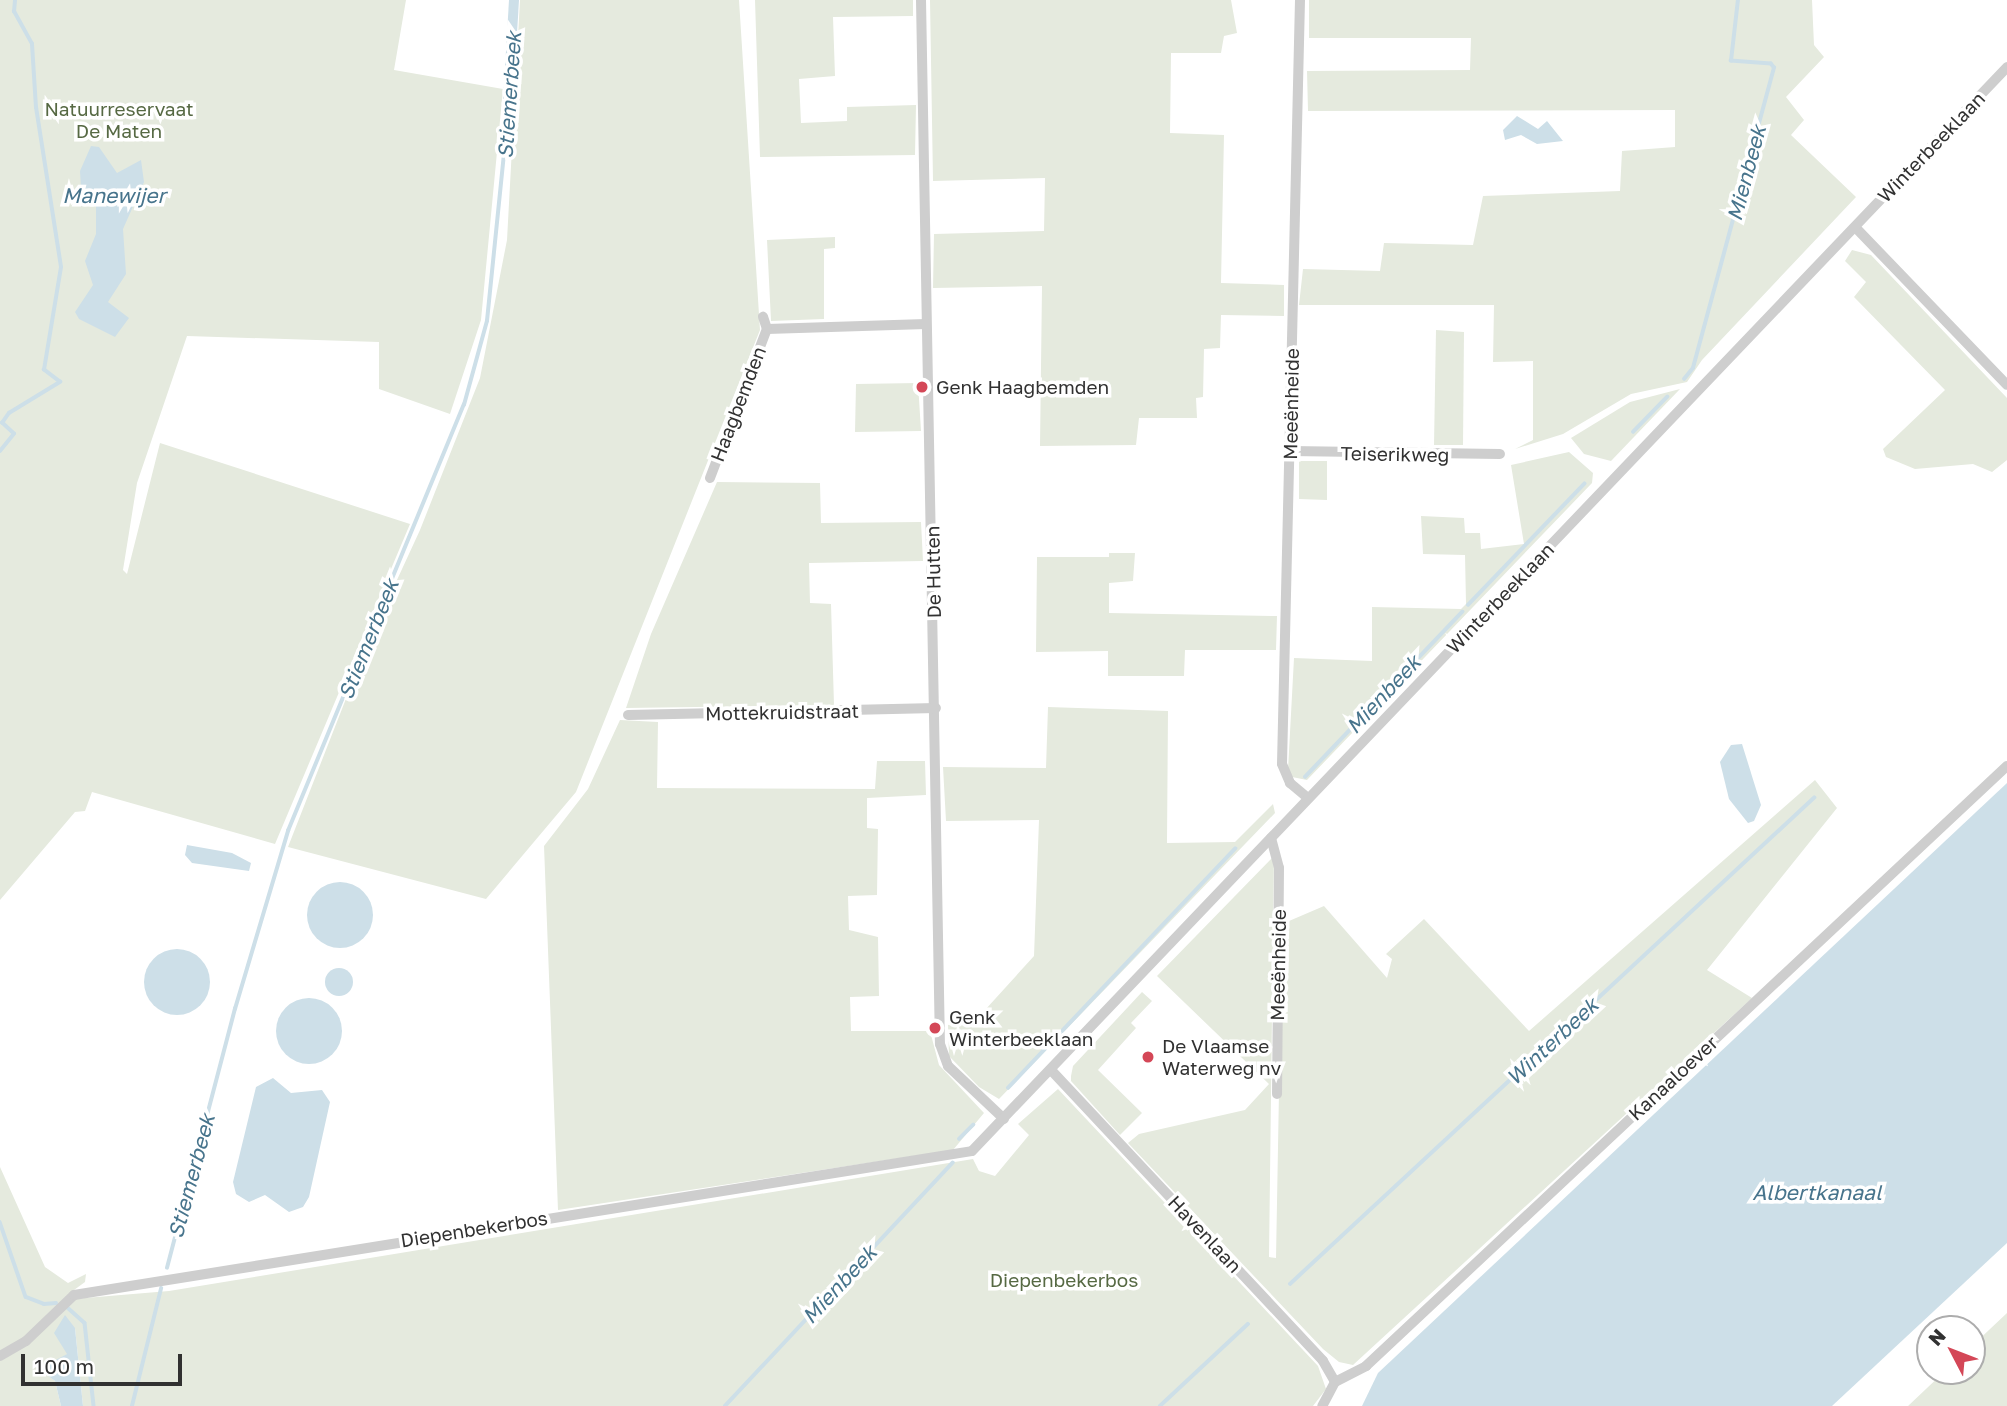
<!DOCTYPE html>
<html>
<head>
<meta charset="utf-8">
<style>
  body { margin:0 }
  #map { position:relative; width:2007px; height:1406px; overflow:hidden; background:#fff; font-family:"Golos Text",sans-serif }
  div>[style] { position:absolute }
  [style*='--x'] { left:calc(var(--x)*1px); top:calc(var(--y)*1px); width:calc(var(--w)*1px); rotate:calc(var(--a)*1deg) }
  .green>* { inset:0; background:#e5eade }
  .water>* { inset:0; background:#cddfe8 }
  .round { border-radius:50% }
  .stream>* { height:3.5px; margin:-1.75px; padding:0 1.75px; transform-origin:1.75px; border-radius:1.75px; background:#cddfe8 }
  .minor>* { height:10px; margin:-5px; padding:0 5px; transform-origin:5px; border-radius:5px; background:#cecece }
  .dots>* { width:19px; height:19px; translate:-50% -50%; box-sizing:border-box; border:4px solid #fff; border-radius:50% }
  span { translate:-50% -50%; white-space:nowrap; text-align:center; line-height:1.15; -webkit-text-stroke:7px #fff; paint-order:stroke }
  .park-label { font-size:19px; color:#566943 }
  .street-label { font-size:19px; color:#313131 }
  .poi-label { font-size:19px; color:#313131 }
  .left { translate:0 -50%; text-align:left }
  .water-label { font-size:21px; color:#47748c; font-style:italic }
  .north { position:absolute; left:1916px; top:1315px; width:70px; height:70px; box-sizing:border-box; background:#fff; border:2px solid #adadad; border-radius:50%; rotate:312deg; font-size:19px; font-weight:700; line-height:28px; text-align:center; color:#313131 }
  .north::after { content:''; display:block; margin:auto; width:24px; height:32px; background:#d44757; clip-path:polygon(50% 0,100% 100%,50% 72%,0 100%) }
  .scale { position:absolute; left:21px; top:1354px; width:161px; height:32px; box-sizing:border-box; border:4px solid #313131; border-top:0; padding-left:9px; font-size:21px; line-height:24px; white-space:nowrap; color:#313131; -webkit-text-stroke:5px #fff; paint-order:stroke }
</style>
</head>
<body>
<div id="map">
  <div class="green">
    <div style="clip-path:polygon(0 0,406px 0,394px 70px,503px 89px,481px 320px,450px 414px,379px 389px,379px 342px,187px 336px,137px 483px,123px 570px,127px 574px,160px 443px,410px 524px,275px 844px,92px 792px,85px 811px,75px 812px,0 900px)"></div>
    <div style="clip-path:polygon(520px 0,739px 0,760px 330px,576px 792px,486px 899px,288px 847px,367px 645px,420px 530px,480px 378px,507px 240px)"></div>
    <div style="clip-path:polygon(755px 0,913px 0,913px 16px,833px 17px,835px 76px,799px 79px,801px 123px,847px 121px,847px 107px,916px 105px,915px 155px,760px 157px)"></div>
    <div style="clip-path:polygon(930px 0,1231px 0,1237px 33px,1224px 36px,1221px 53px,1171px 53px,1170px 133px,1224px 135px,1221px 283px,1284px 285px,1284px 316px,1221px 315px,1220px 348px,1204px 349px,1203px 397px,1196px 398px,1197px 418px,1139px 418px,1136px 445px,1040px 446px,1042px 286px,933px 288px,934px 234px,1044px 231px,1045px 178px,933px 181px)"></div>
    <div style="clip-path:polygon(1309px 0,1812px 0,1814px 45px,1824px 57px,1786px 97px,1804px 120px,1791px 135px,1856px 197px,1702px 360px,1687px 382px,1631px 394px,1563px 434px,1515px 449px,1533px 440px,1533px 361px,1493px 362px,1494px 305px,1299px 305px,1303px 269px,1380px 271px,1384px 243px,1473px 245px,1483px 196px,1620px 191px,1622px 151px,1675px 147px,1675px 110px,1308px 111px,1307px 71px,1470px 70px,1471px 38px,1309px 38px)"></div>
    <div style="clip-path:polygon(835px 237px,835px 248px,824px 249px,824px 319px,771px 321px,767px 240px)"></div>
    <div style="clip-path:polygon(1852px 250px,1871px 255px,2007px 398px,2007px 460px,1992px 472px,1973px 464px,1915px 469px,1886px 457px,1883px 449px,1945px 390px,1854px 297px,1866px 282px,1845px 261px)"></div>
    <div style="clip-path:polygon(1436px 330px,1464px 332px,1463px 445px,1434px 445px)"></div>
    <div style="clip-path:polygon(918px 383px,921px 431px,855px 432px,856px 384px)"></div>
    <div style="clip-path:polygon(1680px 389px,1611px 461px,1584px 454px,1571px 438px,1630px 402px)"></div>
    <div style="clip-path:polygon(1569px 452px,1593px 473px,1592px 483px,1307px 780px,1292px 777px,1288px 770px,1294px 658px,1372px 661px,1372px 607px,1461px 609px,1466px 604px,1465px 555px,1423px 554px,1421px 516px,1464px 518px,1465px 533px,1480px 533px,1481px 549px,1524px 544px,1511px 465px)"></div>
    <div style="clip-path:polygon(1299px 461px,1327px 461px,1327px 500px,1299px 499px)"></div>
    <div style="clip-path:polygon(717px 482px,820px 483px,821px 523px,921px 522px,923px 561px,809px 563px,810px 603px,831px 604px,834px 705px,626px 708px,651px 634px)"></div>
    <div style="clip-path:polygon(1109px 553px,1135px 553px,1133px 581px,1109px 583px,1109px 613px,1277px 616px,1276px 650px,1185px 650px,1184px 676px,1108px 676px,1108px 651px,1036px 652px,1037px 557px,1109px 557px)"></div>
    <div style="clip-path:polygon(1048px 707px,1168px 711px,1167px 843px,1235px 842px,1273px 804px,1275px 813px,999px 1099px,979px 1087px,949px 1056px,948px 1025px,969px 1020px,985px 1010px,1034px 956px,1039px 820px,946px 821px,943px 767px,1046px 768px)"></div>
    <div style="clip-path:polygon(620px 720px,658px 722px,657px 788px,875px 789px,877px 761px,925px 761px,926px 795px,867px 798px,867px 828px,878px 829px,877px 895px,848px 896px,849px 930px,878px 937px,879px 996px,850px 997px,851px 1031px,930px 1031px,939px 1065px,984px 1113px,953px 1150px,558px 1210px,544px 846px,588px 789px)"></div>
    <div style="clip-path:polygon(1815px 780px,1837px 808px,1707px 970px,1752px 998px,1353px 1365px,1339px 1362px,1323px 1349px,1128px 1143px,1139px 1134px,1245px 1110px,1269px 1084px,1157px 976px,1274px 856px,1269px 1257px,1276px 1258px,1282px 924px,1324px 906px,1387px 978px,1392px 959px,1386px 954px,1424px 919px,1529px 1031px)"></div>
    <div style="clip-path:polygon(1142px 992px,1152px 1001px,1131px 1023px,1136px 1028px,1098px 1070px,1142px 1113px,1120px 1135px,1071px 1081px,1071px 1076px,1073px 1066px)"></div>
    <div style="clip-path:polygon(1058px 1089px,1318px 1366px,1326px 1389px,1313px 1406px,83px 1406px,75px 1328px,68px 1354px,40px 1369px,55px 1381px,61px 1406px,0 1406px,0 1167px,45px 1267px,68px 1283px,86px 1274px,85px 1282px,74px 1290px,73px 1299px,169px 1291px,973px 1159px,979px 1171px,995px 1176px,1029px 1135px,1018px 1124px)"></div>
    <div style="clip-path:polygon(2007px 1313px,2007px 1406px,1908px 1406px,1945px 1371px,1972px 1371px,1972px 1346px)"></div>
  </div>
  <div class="water">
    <div style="clip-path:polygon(509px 0,519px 0,512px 117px,502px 118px)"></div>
    <div style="clip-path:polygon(1517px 116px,1538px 129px,1547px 121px,1563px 141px,1537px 144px,1521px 135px,1505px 140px,1503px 130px)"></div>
    <div style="clip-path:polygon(91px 146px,99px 147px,117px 173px,141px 160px,144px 182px,123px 229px,126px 274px,108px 302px,129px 318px,115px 337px,79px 319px,75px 312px,93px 285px,85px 261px,96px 234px,96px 206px,81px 188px,80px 171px)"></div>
    <div style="clip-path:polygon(1742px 744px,1761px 805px,1754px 821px,1748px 823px,1729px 799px,1720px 762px,1731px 745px)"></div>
    <div style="clip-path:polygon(2007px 783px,2007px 1243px,1832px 1406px,1362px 1406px,1378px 1373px)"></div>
    <div style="clip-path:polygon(187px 845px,232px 853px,251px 863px,249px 871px,192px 863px,185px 855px)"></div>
    <div class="round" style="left:307px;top:882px;width:66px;height:66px"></div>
    <div class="round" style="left:144px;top:949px;width:66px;height:66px"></div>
    <div class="round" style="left:325px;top:968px;width:28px;height:28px"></div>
    <div class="round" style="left:276px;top:998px;width:66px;height:66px"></div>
    <div style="clip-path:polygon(273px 1078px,291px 1093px,322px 1090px,330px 1102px,309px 1197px,303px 1207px,289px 1212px,265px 1195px,249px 1202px,236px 1194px,233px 1182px,256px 1087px)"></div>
    <div style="clip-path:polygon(65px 1315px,75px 1328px,83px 1406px,61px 1406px,55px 1381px,39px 1369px,67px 1354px,54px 1333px)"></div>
  </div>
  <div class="stream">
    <div style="--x:1684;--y:379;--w:14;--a:-51"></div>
    <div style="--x:1693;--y:368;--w:311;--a:-74.9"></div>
    <div style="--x:1774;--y:68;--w:5;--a:-127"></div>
    <div style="--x:1771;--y:64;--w:40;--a:-175.7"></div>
    <div style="--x:1731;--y:61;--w:61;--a:-83.5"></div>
    <div style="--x:1633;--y:432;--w:49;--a:-45.8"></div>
    <div style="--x:0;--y:451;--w:22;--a:-51"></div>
    <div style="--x:14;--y:434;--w:16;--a:-137"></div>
    <div style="--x:2;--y:423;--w:12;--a:-55"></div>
    <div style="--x:9;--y:413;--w:60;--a:-31.3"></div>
    <div style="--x:60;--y:382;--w:20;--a:-143"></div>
    <div style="--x:44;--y:370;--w:104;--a:-80.6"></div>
    <div style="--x:61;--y:267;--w:161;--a:-98.9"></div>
    <div style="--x:36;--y:108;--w:64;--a:-93.6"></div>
    <div style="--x:32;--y:44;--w:37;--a:-119"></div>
    <div style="--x:14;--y:12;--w:12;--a:-85"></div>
    <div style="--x:1468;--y:605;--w:168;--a:-46.2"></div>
    <div style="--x:1305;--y:777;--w:228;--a:-46.4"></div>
    <div style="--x:1008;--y:1088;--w:330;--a:-46.5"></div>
    <div style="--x:959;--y:1139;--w:20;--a:-45"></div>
    <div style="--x:0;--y:1222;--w:79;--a:70.9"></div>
    <div style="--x:26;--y:1297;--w:19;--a:21"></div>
    <div style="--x:44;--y:1304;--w:12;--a:-5"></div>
    <div style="--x:167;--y:1268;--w:268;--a:-75.3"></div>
    <div style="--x:235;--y:1009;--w:186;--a:-73.4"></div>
    <div style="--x:288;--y:831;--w:461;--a:-67.6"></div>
    <div style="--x:464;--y:405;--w:87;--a:-74.7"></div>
    <div style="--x:487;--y:321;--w:208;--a:-84.2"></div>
    <div style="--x:1290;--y:1284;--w:715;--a:-42.85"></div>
    <div style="--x:66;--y:1306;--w:25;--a:42"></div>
    <div style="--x:85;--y:1323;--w:83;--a:83.8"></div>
    <div style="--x:132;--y:1406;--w:121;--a:-76.1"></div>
    <div style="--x:725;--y:1406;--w:333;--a:-46.9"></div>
    <div style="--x:1160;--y:1406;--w:120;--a:-43"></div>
  </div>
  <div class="minor">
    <div style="--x:921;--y:0;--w:1044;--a:88.96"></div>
    <div style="--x:940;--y:1044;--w:23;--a:70"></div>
    <div style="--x:948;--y:1066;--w:77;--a:43.4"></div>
    <div style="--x:1300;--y:0;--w:764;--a:91.35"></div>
    <div style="--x:1282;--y:764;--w:21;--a:67"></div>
    <div style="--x:1290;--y:783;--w:23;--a:40"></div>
    <div style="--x:1855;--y:227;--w:219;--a:46.1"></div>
    <div style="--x:767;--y:329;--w:159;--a:-1.8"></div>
    <div style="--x:1290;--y:451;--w:210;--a:0.8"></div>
    <div style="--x:710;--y:478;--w:160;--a:-69.1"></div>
    <div style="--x:767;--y:329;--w:13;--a:-108"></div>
    <div style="--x:628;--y:715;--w:308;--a:-1.3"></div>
    <div style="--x:1271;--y:838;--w:31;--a:75"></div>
    <div style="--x:1279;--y:868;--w:226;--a:90.5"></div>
    <div style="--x:1051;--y:1070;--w:398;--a:46.9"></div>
    <div style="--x:1323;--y:1361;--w:24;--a:60"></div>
    <div style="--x:1335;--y:1382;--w:27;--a:118"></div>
    <div style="--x:0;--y:1356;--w:30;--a:-30"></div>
    <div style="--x:26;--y:1341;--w:66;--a:-43.8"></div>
    <div style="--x:74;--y:1295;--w:909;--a:-9.11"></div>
    <div style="--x:972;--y:1151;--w:1499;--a:-46.32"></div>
    <div style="--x:1335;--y:1382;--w:35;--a:-27"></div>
    <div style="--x:1366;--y:1366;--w:878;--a:-43.11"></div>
  </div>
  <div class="dots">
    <div style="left:922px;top:387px;background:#d44757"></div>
    <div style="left:935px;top:1028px;background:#d44757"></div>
    <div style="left:1148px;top:1057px;background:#d44757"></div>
  </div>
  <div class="park-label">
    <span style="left:119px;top:120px">Natuurreservaat<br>De Maten</span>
    <span style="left:1064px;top:1280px">Diepenbekerbos</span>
  </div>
  <div class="street-label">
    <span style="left:1931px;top:147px;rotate:-46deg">Winterbeeklaan</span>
    <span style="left:738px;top:404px;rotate:-69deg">Haagbemden</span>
    <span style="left:1291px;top:404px;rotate:-89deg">Meeënheide</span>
    <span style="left:1395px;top:454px;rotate:1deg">Teiserikweg</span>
    <span style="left:933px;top:572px;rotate:-91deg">De Hutten</span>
    <span style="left:1500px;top:598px;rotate:-46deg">Winterbeeklaan</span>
    <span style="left:782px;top:712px;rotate:-1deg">Mottekruidstraat</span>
    <span style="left:1278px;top:965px;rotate:-89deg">Meeënheide</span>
    <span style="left:1673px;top:1078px;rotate:-43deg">Kanaaloever</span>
    <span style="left:474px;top:1229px;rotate:-9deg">Diepenbekerbos</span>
    <span style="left:1205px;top:1234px;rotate:47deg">Havenlaan</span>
  </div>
  <div class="poi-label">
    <span class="left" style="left:936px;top:387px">Genk Haagbemden</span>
    <span class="left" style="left:949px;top:1028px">Genk<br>Winterbeeklaan</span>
    <span class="left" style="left:1162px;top:1057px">De Vlaamse<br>Waterweg nv</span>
  </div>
  <div class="water-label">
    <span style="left:509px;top:95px;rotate:-86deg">Stiemerbeek</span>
    <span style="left:1746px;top:173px;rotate:-75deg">Mienbeek</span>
    <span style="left:114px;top:195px">Manewijer</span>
    <span style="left:368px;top:639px;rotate:-68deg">Stiemerbeek</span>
    <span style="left:1383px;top:694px;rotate:-47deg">Mienbeek</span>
    <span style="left:1552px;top:1041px;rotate:-43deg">Winterbeek</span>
    <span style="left:191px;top:1176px;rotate:-75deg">Stiemerbeek</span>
    <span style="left:1817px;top:1192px">Albertkanaal</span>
    <span style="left:839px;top:1284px;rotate:-47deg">Mienbeek</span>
  </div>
  <div class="north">N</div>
  <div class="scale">100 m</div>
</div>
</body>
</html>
